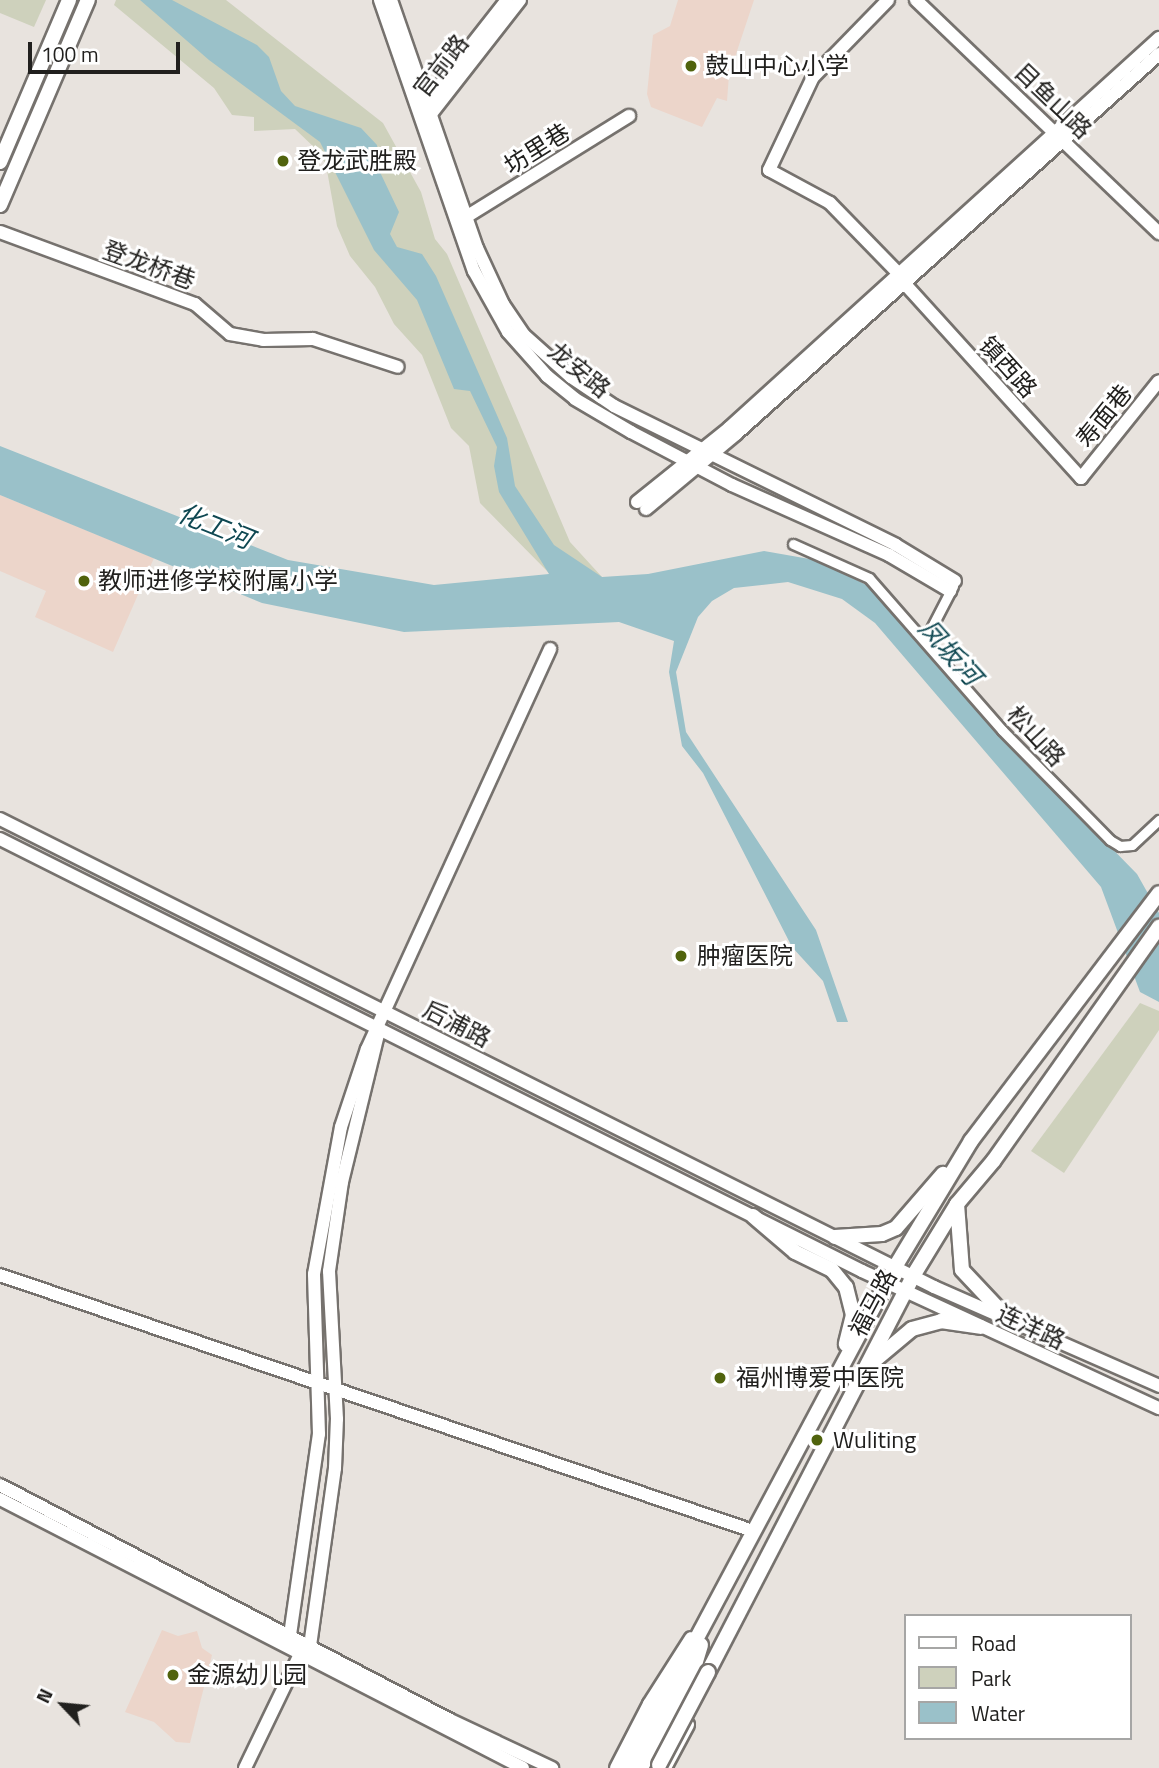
<!DOCTYPE html>
<html>
<head>
<meta charset="utf-8">
<style>
  body { margin:0 }
  #map { position:relative; width:1159px; height:1768px; overflow:hidden; background:#e8e3de; font-family:"Titillium Web","Noto Sans SC",sans-serif }
  div>[style] { position:absolute }
  [style*='--x'] { left:calc(var(--x)*1px); top:calc(var(--y)*1px); width:calc(var(--w)*1px); rotate:calc(var(--a)*1deg) }
  .education>* { inset:0; background:#ecd5ca }
  .green>* { inset:0; background:#ced1bc }
  .water>* { inset:0; background:#9ac1c9 }
  .roads { filter:drop-shadow(2px 0 #76726e) drop-shadow(-2px 0 #76726e) drop-shadow(0 2px #76726e) drop-shadow(0 -2px #76726e) }
  .street>* { height:9px; margin:-4.5px; padding:0 4.5px; transform-origin:4.5px; border-radius:4.5px; background:#fff }
  .secondary>* { height:12px; margin:-6px; padding:0 6px; transform-origin:6px; border-radius:6px; background:#fff }
  .primary>* { height:14px; margin:-7px; padding:0 7px; transform-origin:7px; border-radius:7px; background:#fff }
  .highway>* { height:16px; margin:-8px; padding:0 8px; transform-origin:8px; border-radius:8px; background:#fff }
  .bridges { filter:drop-shadow(2px 0 #76726e) drop-shadow(-2px 0 #76726e) drop-shadow(0 2px #76726e) drop-shadow(0 -2px #76726e) }
  .primary-bridge>* { height:14px; margin:-7px; padding:0 7px; transform-origin:7px; border-radius:7px; background:#fff }
  .dots>* { width:19px; height:19px; translate:-50% -50%; box-sizing:border-box; border:4px solid #fff; border-radius:50% }
  span { translate:-50% -50%; white-space:nowrap; text-align:center; line-height:1.15; -webkit-text-stroke:6px #fff; paint-order:stroke }
  .street-label { font-size:24px; color:#21201e }
  .poi-label { font-size:24px; color:#21201e }
  .left { translate:0 -50%; text-align:left }
  .water-label { font-size:26px; color:#0f4852; font-style:italic }
  .legend { position:absolute; left:904px; top:1614px; width:228px; height:126px; box-sizing:border-box; background:#fff; border:2px solid #a6a6a5; margin:0; padding:9px 12px; list-style:none; font-size:21px; color:#21201e }
  .legend li { display:flex; align-items:center; gap:14px; height:35px }
  .legend b { width:35px; border:2px solid #a6a6a5 }
  .north { position:absolute; left:28px; top:1670px; width:70px; height:70px; -webkit-text-stroke:5px #fff; paint-order:stroke; rotate:296deg; font-size:19px; font-weight:700; line-height:28px; text-align:center; color:#21201e }
  .north::after { content:''; display:block; margin:auto; width:24px; height:32px; background:#21201e; clip-path:polygon(50% 0,100% 100%,50% 72%,0 100%) }
  .scale { position:absolute; left:28px; top:42px; width:152px; height:32px; box-sizing:border-box; border:4px solid #21201e; border-top:0; padding-left:9px; font-size:21px; line-height:24px; white-space:nowrap; color:#21201e; -webkit-text-stroke:5px #fff; paint-order:stroke }
</style>
</head>
<body>
<div id="map">
  <div class="education">
    <div style="clip-path:polygon(678px 0,754px 0,729px 75px,727px 101px,717px 98px,702px 127px,651px 107px,647px 94px,653px 35px,670px 26px)"></div>
    <div style="clip-path:polygon(0 495px,154px 558px,113px 652px,35px 617px,46px 591px,0 571px)"></div>
    <div style="clip-path:polygon(162px 1630px,178px 1636px,197px 1631px,202px 1648px,212px 1655px,190px 1743px,176px 1742px,154px 1722px,125px 1712px)"></div>
  </div>
  <div class="green">
    <div style="clip-path:polygon(0 0,46px 0,34px 27px,0 13px)"></div>
    <div style="clip-path:polygon(116px 0,226px 0,383px 123px,421px 192px,435px 239px,447px 254px,570px 542px,602px 577px,550px 574px,480px 503px,469px 446px,451px 428px,422px 355px,394px 324px,375px 287px,350px 256px,337px 226px,326px 165px,318px 151px,295px 129px,254px 131px,254px 117px,232px 115px,214px 88px,114px 5px)"></div>
    <div style="clip-path:polygon(1140px 1003px,1159px 1011px,1159px 1030px,1064px 1173px,1031px 1151px)"></div>
  </div>
  <div class="water">
    <div style="clip-path:polygon(140px 0,172px 0,257px 45px,269px 57px,281px 91px,295px 106px,361px 128px,377px 145px,379px 170px,399px 212px,390px 234px,397px 247px,422px 254px,436px 276px,507px 438px,515px 486px,554px 545px,602px 577px,648px 574px,764px 551px,821px 561px,870px 587px,1003px 737px,1137px 874px,1159px 913px,1159px 1002px,1140px 992px,1101px 887px,875px 623px,842px 599px,788px 582px,734px 588px,712px 601px,698px 617px,676px 672px,686px 732px,816px 930px,848px 1022px,837px 1022px,823px 981px,792px 947px,703px 773px,682px 746px,669px 672px,674px 641px,619px 622px,404px 632px,262px 603px,0 495px,0 446px,288px 560px,434px 585px,549px 574px,499px 492px,494px 466px,497px 447px,470px 391px,454px 389px,417px 300px,374px 250px,320px 142px,209px 60px)"></div>
  </div>
  <div class="roads">
    <div class="street">
      <div style="--x:793;--y:544;--w:83;--a:24.1"></div>
      <div style="--x:869;--y:578;--w:202;--a:48.8"></div>
      <div style="--x:1002;--y:730;--w:154;--a:45.5"></div>
      <div style="--x:1110;--y:840;--w:12;--a:31"></div>
      <div style="--x:1120;--y:846;--w:12;--a:-5"></div>
      <div style="--x:1132;--y:845;--w:37;--a:-43"></div>
      <div style="--x:925;--y:640;--w:61;--a:-62.6"></div>
    </div>
    <div class="secondary">
      <div style="--x:380;--y:0;--w:287;--a:70.9"></div>
      <div style="--x:474;--y:271;--w:70;--a:60.9"></div>
      <div style="--x:508;--y:332;--w:59;--a:48.4"></div>
      <div style="--x:547;--y:376;--w:36;--a:39"></div>
      <div style="--x:575;--y:399;--w:65;--a:30.5"></div>
      <div style="--x:631;--y:432;--w:114;--a:27.7"></div>
      <div style="--x:732;--y:485;--w:172;--a:24"></div>
      <div style="--x:889;--y:555;--w:71;--a:30.5"></div>
      <div style="--x:391;--y:0;--w:262;--a:70.9"></div>
      <div style="--x:477;--y:248;--w:62;--a:65.1"></div>
      <div style="--x:503;--y:304;--w:37;--a:56"></div>
      <div style="--x:524;--y:335;--w:63;--a:41.8"></div>
      <div style="--x:571;--y:377;--w:52;--a:34"></div>
      <div style="--x:614;--y:406;--w:314;--a:26.2"></div>
      <div style="--x:896;--y:545;--w:69;--a:31.4"></div>
      <div style="--x:888;--y:0;--w:107;--a:134.2"></div>
      <div style="--x:813;--y:77;--w:103;--a:115.3"></div>
      <div style="--x:769;--y:170;--w:69;--a:28.4"></div>
      <div style="--x:830;--y:203;--w:99;--a:45.8"></div>
      <div style="--x:916;--y:0;--w:337;--a:43.8"></div>
      <div style="--x:423;--y:107;--w:136;--a:-51.9"></div>
      <div style="--x:427;--y:119;--w:151;--a:-52"></div>
      <div style="--x:466;--y:217;--w:192;--a:-31.8"></div>
      <div style="--x:0;--y:232;--w:208;--a:20.3"></div>
      <div style="--x:195;--y:304;--w:46;--a:40.6"></div>
      <div style="--x:230;--y:334;--w:34;--a:10"></div>
      <div style="--x:263;--y:340;--w:50;--a:-1.1"></div>
      <div style="--x:313;--y:339;--w:89;--a:18.2"></div>
      <div style="--x:905;--y:284;--w:262;--a:47.8"></div>
      <div style="--x:1081;--y:478;--w:124;--a:-51.2"></div>
      <div style="--x:637;--y:502;--w:118;--a:-38.8"></div>
      <div style="--x:729;--y:428;--w:581;--a:-42.21"></div>
      <div style="--x:646;--y:509;--w:117;--a:-39.8"></div>
      <div style="--x:736;--y:434;--w:569;--a:-41.93"></div>
      <div style="--x:0;--y:819;--w:1045;--a:26.61"></div>
      <div style="--x:934;--y:1287;--w:246;--a:23.7"></div>
      <div style="--x:0;--y:839;--w:964;--a:26.62"></div>
      <div style="--x:862;--y:1271;--w:327;--a:24.8"></div>
      <div style="--x:0;--y:1275;--w:795;--a:18.78"></div>
      <div style="--x:0;--y:1485;--w:508;--a:27.57"></div>
      <div style="--x:450;--y:1720;--w:113;--a:25.2"></div>
      <div style="--x:0;--y:1499;--w:588;--a:27.22"></div>
      <div style="--x:300;--y:1654;--w:21;--a:-118"></div>
      <div style="--x:290;--y:1635;--w:203;--a:-81.8"></div>
      <div style="--x:319;--y:1434;--w:160;--a:-91.8"></div>
      <div style="--x:314;--y:1274;--w:149;--a:-79.6"></div>
      <div style="--x:341;--y:1127;--w:82;--a:-71.6"></div>
      <div style="--x:367;--y:1049;--w:440;--a:-65.4"></div>
      <div style="--x:245;--y:1768;--w:127;--a:-64.2"></div>
      <div style="--x:300;--y:1654;--w:13;--a:-39"></div>
      <div style="--x:310;--y:1646;--w:180;--a:-82"></div>
      <div style="--x:335;--y:1468;--w:49;--a:-87.7"></div>
      <div style="--x:337;--y:1419;--w:148;--a:-93.1"></div>
      <div style="--x:329;--y:1271;--w:90;--a:-81.7"></div>
      <div style="--x:342;--y:1182;--w:152;--a:-76.3"></div>
      <div style="--x:616;--y:1768;--w:72;--a:-62.7"></div>
      <div style="--x:649;--y:1704;--w:78;--a:-57.5"></div>
      <div style="--x:665;--y:1768;--w:49;--a:-61.9"></div>
    </div>
    <div class="primary">
      <div style="--x:0;--y:162;--w:176;--a:-66.9"></div>
      <div style="--x:0;--y:205;--w:223;--a:-66.8"></div>
      <div style="--x:957;--y:1204;--w:66;--a:85.7"></div>
      <div style="--x:962;--y:1270;--w:69;--a:46.8"></div>
      <div style="--x:753;--y:1216;--w:55;--a:40.6"></div>
      <div style="--x:795;--y:1252;--w:41;--a:25.9"></div>
      <div style="--x:832;--y:1270;--w:22;--a:51"></div>
      <div style="--x:846;--y:1287;--w:29;--a:76"></div>
      <div style="--x:853;--y:1315;--w:30;--a:104"></div>
      <div style="--x:835;--y:1237;--w:47;--a:-3.7"></div>
      <div style="--x:882;--y:1234;--w:15;--a:-23"></div>
      <div style="--x:896;--y:1228;--w:72;--a:-49"></div>
      <div style="--x:868;--y:1366;--w:57;--a:-40.1"></div>
      <div style="--x:912;--y:1329;--w:30;--a:-15"></div>
      <div style="--x:941;--y:1321;--w:40;--a:8.5"></div>
      <div style="--x:684;--y:1662;--w:448;--a:-61.9"></div>
      <div style="--x:895;--y:1267;--w:147;--a:-58.9"></div>
      <div style="--x:971;--y:1141;--w:311;--a:-52.8"></div>
      <div style="--x:708;--y:1672;--w:446;--a:-62.6"></div>
      <div style="--x:913;--y:1276;--w:84;--a:-58.6"></div>
      <div style="--x:957;--y:1204;--w:57;--a:-49.9"></div>
      <div style="--x:994;--y:1160;--w:286;--a:-54.7"></div>
      <div style="--x:641;--y:1768;--w:113;--a:-62.1"></div>
      <div style="--x:694;--y:1668;--w:24;--a:-73"></div>
    </div>
    <div class="highway">
      <div style="--x:629;--y:1768;--w:119;--a:-62.6"></div>
    </div>
  </div>
  <div class="bridges">
    <div class="primary-bridge">
      <div style="--x:659;--y:1765;--w:105;--a:-62.2"></div>
    </div>
  </div>
  <div class="dots">
    <div style="left:691px;top:66px;background:#50630d"></div>
    <div style="left:283px;top:161px;background:#50630d"></div>
    <div style="left:84px;top:581px;background:#50630d"></div>
    <div style="left:681px;top:956px;background:#50630d"></div>
    <div style="left:720px;top:1378px;background:#50630d"></div>
    <div style="left:817px;top:1440px;background:#50630d"></div>
    <div style="left:173px;top:1675px;background:#50630d"></div>
  </div>
  <div class="street-label">
    <span style="left:441px;top:66px;rotate:-52deg">官前路</span>
    <span style="left:1053px;top:101px;rotate:44deg">目鱼山路</span>
    <span style="left:537px;top:149px;rotate:-32deg">坊里巷</span>
    <span style="left:149px;top:265px;rotate:20deg">登龙桥巷</span>
    <span style="left:1008px;top:367px;rotate:48deg">镇西路</span>
    <span style="left:579px;top:370px;rotate:39deg">龙安路</span>
    <span style="left:1104px;top:416px;rotate:-51deg">寿面巷</span>
    <span style="left:1036px;top:736px;rotate:47deg">松山路</span>
    <span style="left:457px;top:1024px;rotate:27deg">后浦路</span>
    <span style="left:873px;top:1303px;rotate:-62deg">福马路</span>
    <span style="left:1031px;top:1327px;rotate:25deg">连洋路</span>
  </div>
  <div class="poi-label">
    <span class="left" style="left:705px;top:66px">鼓山中心小学</span>
    <span class="left" style="left:297px;top:161px">登龙武胜殿</span>
    <span class="left" style="left:98px;top:581px">教师进修学校附属小学</span>
    <span class="left" style="left:697px;top:956px">肿瘤医院</span>
    <span class="left" style="left:736px;top:1378px">福州博爱中医院</span>
    <span class="left" style="left:833px;top:1440px">Wuliting</span>
    <span class="left" style="left:187px;top:1675px">金源幼儿园</span>
  </div>
  <div class="water-label">
    <span style="left:215px;top:526px;rotate:22deg">化工河</span>
    <span style="left:950px;top:652px;rotate:48deg">凤坂河</span>
  </div>
  <ul class="legend">
  <li><b style="height:9px;background:#fff"></b>Road</li>
  <li><b style="height:19px;background:#ced1bc"></b>Park</li>
  <li><b style="height:19px;background:#9ac1c9"></b>Water</li>
  </ul>
  <div class="north">N</div>
  <div class="scale">100 m</div>
</div>
</body>
</html>
